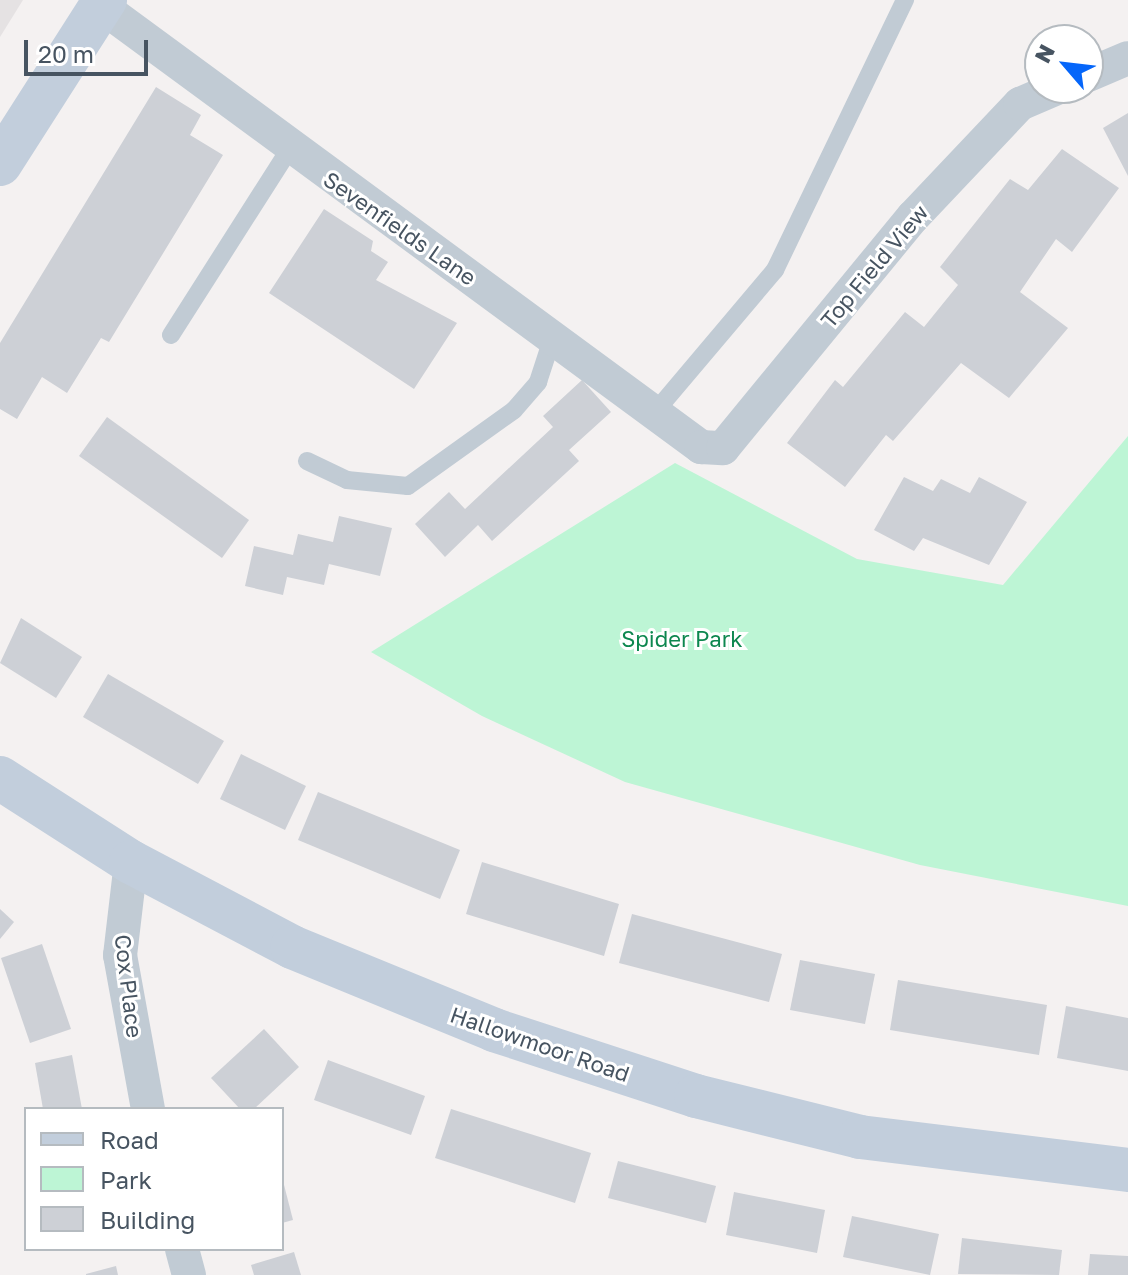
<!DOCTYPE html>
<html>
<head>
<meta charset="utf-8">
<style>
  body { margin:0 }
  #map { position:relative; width:1128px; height:1275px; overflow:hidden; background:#f4f1f1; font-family:"Golos Text",sans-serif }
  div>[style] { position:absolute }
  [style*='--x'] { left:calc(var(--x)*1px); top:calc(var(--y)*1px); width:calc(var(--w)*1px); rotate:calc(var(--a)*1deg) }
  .education>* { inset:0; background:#e5e2e3 }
  .green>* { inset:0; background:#bdf5d5 }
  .building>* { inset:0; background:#cdd0d6 }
  .lane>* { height:18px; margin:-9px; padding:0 9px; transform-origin:9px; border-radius:9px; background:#c1cbd4 }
  .street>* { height:34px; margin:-17px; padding:0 17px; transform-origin:17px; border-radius:17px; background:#c1cbd4 }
  .secondary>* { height:44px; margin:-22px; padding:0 22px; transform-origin:22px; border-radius:22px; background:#c2cedc }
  span { translate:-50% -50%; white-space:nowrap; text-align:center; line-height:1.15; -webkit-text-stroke:6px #fff; paint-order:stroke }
  .street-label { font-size:22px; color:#475461 }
  .park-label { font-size:22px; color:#0d874f }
  .legend { position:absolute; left:24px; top:1107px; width:260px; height:144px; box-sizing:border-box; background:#fff; border:2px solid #b5bbc0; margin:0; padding:10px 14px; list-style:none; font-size:24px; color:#475461 }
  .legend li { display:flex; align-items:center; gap:16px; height:40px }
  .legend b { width:40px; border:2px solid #b5bbc0 }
  .north { position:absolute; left:1024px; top:24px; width:80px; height:80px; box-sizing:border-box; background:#fff; border:2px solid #b5bbc0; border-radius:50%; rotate:298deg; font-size:22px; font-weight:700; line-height:32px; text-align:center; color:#475461 }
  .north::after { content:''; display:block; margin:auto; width:28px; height:36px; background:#0566fa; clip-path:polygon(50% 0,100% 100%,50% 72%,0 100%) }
  .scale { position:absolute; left:24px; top:40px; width:124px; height:36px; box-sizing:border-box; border:4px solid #475461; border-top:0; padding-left:10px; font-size:24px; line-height:28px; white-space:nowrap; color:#475461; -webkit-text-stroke:6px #fff; paint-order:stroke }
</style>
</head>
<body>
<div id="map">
  <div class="education">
    <div style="clip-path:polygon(0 0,23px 0,0 37px)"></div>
  </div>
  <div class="green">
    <div style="clip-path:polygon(1128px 436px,1128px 906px,920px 865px,625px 782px,482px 716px,371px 652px,675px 463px,857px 559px,1003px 585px)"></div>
  </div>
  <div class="building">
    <div style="clip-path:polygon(156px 87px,201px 115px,190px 135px,223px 155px,109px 342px,101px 338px,67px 393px,42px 377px,17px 419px,0 409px,0 343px)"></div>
    <div style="clip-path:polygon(1128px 113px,1128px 176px,1103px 128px)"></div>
    <div style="clip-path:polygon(1062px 149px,1119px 188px,1072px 252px,1056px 239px,1020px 292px,1068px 328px,1009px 398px,961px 363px,893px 441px,886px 435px,845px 487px,787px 443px,835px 380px,843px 387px,905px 312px,924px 327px,958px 285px,940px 267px,1010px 179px,1028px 190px)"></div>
    <div style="clip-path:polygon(324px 209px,373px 241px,371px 251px,388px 262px,376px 280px,457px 323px,414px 389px,269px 293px)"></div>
    <div style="clip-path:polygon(582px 380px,611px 412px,569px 450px,579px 461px,492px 541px,478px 525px,445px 557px,415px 524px,449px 492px,465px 509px,553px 427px,543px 416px)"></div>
    <div style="clip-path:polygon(107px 417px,249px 520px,222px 558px,79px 456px)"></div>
    <div style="clip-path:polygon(904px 477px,933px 491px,941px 479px,970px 493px,979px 477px,1027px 502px,989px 565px,923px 538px,914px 551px,874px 530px)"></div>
    <div style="clip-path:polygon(339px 516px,392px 528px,380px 576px,329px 564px,324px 585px,287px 577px,283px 595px,245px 586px,254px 546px,293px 555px,298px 534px,333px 542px)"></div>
    <div style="clip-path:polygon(21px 618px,82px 657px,56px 698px,0 663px)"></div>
    <div style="clip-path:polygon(108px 674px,224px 741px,198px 784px,83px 717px)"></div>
    <div style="clip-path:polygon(241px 754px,306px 786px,285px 830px,220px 799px)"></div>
    <div style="clip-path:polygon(318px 792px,460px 850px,440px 899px,298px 840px)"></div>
    <div style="clip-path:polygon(482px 862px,619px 904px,604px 956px,466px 914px)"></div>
    <div style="clip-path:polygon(0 909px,14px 922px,0 939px)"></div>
    <div style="clip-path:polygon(632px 914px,782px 954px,769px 1002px,619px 963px)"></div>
    <div style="clip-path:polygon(42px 944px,71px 1029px,30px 1043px,1px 958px)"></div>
    <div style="clip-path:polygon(800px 960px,875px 974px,865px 1024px,790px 1010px)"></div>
    <div style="clip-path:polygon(898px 980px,1047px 1005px,1039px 1055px,890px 1030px)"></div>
    <div style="clip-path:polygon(1066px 1006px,1128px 1018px,1128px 1071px,1057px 1058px)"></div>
    <div style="clip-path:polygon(264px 1029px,299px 1067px,254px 1109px,240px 1109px,211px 1078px)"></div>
    <div style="clip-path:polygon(72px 1055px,82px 1109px,43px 1109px,35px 1063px)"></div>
    <div style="clip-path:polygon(328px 1060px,425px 1096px,411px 1135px,314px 1100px)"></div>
    <div style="clip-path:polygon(451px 1109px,591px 1153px,575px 1203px,435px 1158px)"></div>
    <div style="clip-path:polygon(618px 1161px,716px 1186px,706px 1223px,608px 1198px)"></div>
    <div style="clip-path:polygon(283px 1181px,293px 1220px,282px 1223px,282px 1182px)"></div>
    <div style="clip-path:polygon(734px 1192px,825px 1210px,817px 1253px,726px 1235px)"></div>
    <div style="clip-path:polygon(852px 1216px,939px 1234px,930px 1275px,843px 1257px)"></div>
    <div style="clip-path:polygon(962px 1238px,1062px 1250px,1059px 1275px,958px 1274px)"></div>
    <div style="clip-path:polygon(294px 1252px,301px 1275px,254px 1275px,251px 1265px)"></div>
    <div style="clip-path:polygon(1090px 1254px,1128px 1256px,1128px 1275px,1088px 1275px)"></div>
    <div style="clip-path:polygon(116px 1266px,118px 1275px,86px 1275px,86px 1274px)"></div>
  </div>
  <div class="lane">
    <div style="--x:171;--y:335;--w:219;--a:-57.5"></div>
    <div style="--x:655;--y:412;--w:186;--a:-49.8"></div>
    <div style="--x:775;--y:270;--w:300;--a:-64.3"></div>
    <div style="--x:307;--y:461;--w:44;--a:25.4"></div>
    <div style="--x:347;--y:480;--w:61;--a:5.6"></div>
    <div style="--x:408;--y:486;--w:130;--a:-35.6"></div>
    <div style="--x:514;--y:410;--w:37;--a:-49"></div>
    <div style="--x:538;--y:382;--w:48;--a:-71.9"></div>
  </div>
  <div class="street">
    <div style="--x:101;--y:6;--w:745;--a:36.32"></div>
    <div style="--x:701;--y:447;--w:22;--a:3"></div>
    <div style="--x:723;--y:448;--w:299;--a:-50.6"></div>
    <div style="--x:913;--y:217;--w:156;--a:-46.6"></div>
    <div style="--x:1020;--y:104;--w:40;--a:-23.4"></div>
    <div style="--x:1088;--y:75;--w:43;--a:-23"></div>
    <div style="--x:131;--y:862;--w:94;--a:96.7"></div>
    <div style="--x:120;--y:955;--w:157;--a:79.7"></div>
    <div style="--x:182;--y:1249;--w:27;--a:75"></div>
  </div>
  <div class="secondary">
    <div style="--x:0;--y:164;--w:195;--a:-57.4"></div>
    <div style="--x:0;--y:778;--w:156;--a:32.7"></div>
    <div style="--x:131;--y:862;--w:182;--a:27.8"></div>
    <div style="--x:292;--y:947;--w:218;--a:22.3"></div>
    <div style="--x:494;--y:1030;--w:213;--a:18.1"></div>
    <div style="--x:696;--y:1096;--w:169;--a:14"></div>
    <div style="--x:860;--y:1137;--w:270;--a:7"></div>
  </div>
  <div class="street-label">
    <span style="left:400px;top:228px;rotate:35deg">Sevenfields Lane</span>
    <span style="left:874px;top:266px;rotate:-50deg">Top Field View</span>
    <span style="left:129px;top:986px;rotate:83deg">Cox Place</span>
    <span style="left:540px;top:1044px;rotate:19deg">Hallowmoor Road</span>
  </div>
  <div class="park-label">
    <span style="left:682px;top:639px">Spider Park</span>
  </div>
  <ul class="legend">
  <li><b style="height:10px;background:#c2cedc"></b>Road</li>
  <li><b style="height:22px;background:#bdf5d5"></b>Park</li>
  <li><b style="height:22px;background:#cdd0d6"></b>Building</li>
  </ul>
  <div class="north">N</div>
  <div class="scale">20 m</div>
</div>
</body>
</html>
